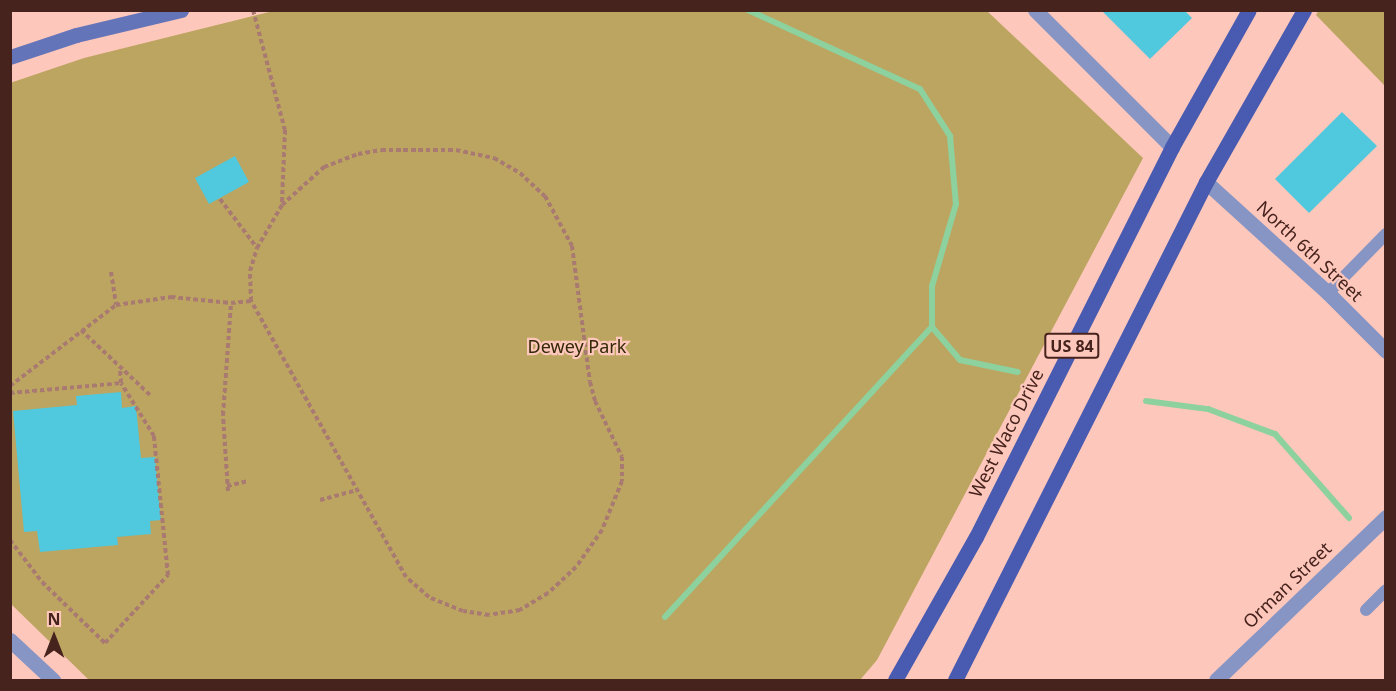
<!DOCTYPE html>
<html>
<head>
<meta charset="utf-8">
<style>
  body { margin:0 }
  #map { position:relative; width:1396px; height:691px; overflow:hidden; background:#fec7bb; font-family:"Noto Sans",sans-serif }
  div>[style] { position:absolute }
  [style*='--x'] { left:calc(var(--x)*1px); top:calc(var(--y)*1px); width:calc(var(--w)*1px); rotate:calc(var(--a)*1deg) }
  .green>* { inset:0; background:#bca560 }
  .stream>* { height:6px; margin:-3px; padding:0 3px; transform-origin:3px; border-radius:3px; background:#8dd19e }
  .building>* { inset:0; background:#50c8dd }
  .path>* { height:4px; margin-top:-2px; transform-origin:0; background:repeating-linear-gradient(90deg,#a87a71 0 4.5px,transparent 0 7.5px) }
  .service>* { height:12px; margin:-6px; padding:0 6px; transform-origin:6px; border-radius:6px; background:#8795c4 }
  .minor>* { height:15px; margin:-7.5px; padding:0 7.5px; transform-origin:7.5px; border-radius:7.5px; background:#8795c4 }
  .secondary>* { height:15px; margin:-7.5px; padding:0 7.5px; transform-origin:7.5px; border-radius:7.5px; background:#6374b9 }
  .primary>* { height:15px; margin:-7.5px; padding:0 7.5px; transform-origin:7.5px; border-radius:7.5px; background:#495bb0 }
  span { translate:-50% -50%; white-space:nowrap; text-align:center; line-height:1.15; -webkit-text-stroke:4.5px #fec7bb; paint-order:stroke }
  .shield-label span { padding:2px 4px; background:#fec7bb; border:2px solid; border-radius:4px; -webkit-text-stroke-width:0 }
  .shield-label { font-size:16px; color:#46231d; font-weight:700 }
  .street-label { font-size:18px; color:#46231d }
  .park-label { font-size:18px; color:#342907 }
  .frame { position:absolute; inset:0; border:12px solid #46231d; pointer-events:none }
  .north { position:absolute; left:24px; top:607px; width:60px; height:60px; -webkit-text-stroke:4px #fec7bb; paint-order:stroke; rotate:0deg; font-size:16px; font-weight:700; line-height:24px; text-align:center; color:#46231d }
  .north::after { content:''; display:block; margin:auto; width:21px; height:27px; background:#46231d; clip-path:polygon(50% 0,100% 100%,50% 72%,0 100%) }
</style>
</head>
<body>
<div id="map">
  <div class="green">
    <div style="clip-path:polygon(1319px 10px,1385px 11px,1385px 86px,1316px 15px)"></div>
    <div style="clip-path:polygon(273px 11px,987px 11px,1143px 158px,877px 660px,860px 680px,89px 680px,11px 604px,10px 83px,84px 58px)"></div>
  </div>
  <div class="stream">
    <div style="--x:748;--y:10;--w:189;--a:24.7"></div>
    <div style="--x:920;--y:89;--w:56;--a:57.4"></div>
    <div style="--x:950;--y:136;--w:68;--a:85"></div>
    <div style="--x:956;--y:204;--w:85;--a:106.3"></div>
    <div style="--x:932;--y:286;--w:41;--a:90"></div>
    <div style="--x:932;--y:327;--w:43;--a:49.7"></div>
    <div style="--x:960;--y:360;--w:59;--a:11.7"></div>
    <div style="--x:1146;--y:401;--w:63;--a:7.4"></div>
    <div style="--x:1208;--y:409;--w:72;--a:20.5"></div>
    <div style="--x:1275;--y:434;--w:112;--a:48.6"></div>
    <div style="--x:665;--y:617;--w:394;--a:-47.4"></div>
  </div>
  <div class="building">
    <div style="clip-path:polygon(1101px 10px,1184px 10px,1192px 18px,1150px 59px)"></div>
    <div style="clip-path:polygon(1342px 112px,1377px 146px,1309px 213px,1275px 179px)"></div>
    <div style="clip-path:polygon(235px 156px,249px 182px,209px 204px,195px 178px)"></div>
    <div style="clip-path:polygon(121px 392px,122px 408px,136px 406px,141px 458px,155px 457px,161px 520px,150px 521px,151px 534px,117px 537px,118px 545px,40px 552px,37px 531px,24px 532px,13px 411px,77px 405px,76px 396px)"></div>
  </div>
  <div class="path">
    <div style="--x:253;--y:10;--w:124;--a:75.1"></div>
    <div style="--x:285;--y:130;--w:73;--a:92.4"></div>
    <div style="--x:381;--y:150;--w:75;--a:0"></div>
    <div style="--x:456;--y:150;--w:39;--a:12"></div>
    <div style="--x:494;--y:158;--w:30;--a:30"></div>
    <div style="--x:520;--y:173;--w:34;--a:43"></div>
    <div style="--x:545;--y:196;--w:57;--a:61.6"></div>
    <div style="--x:572;--y:246;--w:137;--a:82.5"></div>
    <div style="--x:590;--y:382;--w:20;--a:75"></div>
    <div style="--x:595;--y:401;--w:62;--a:64.3"></div>
    <div style="--x:622;--y:457;--w:24;--a:90"></div>
    <div style="--x:622;--y:481;--w:53;--a:112.2"></div>
    <div style="--x:602;--y:530;--w:45;--a:125.1"></div>
    <div style="--x:576;--y:567;--w:38;--a:137"></div>
    <div style="--x:548;--y:593;--w:33;--a:149"></div>
    <div style="--x:520;--y:610;--w:31;--a:171"></div>
    <div style="--x:489;--y:615;--w:26;--a:-171"></div>
    <div style="--x:463;--y:611;--w:37;--a:-158"></div>
    <div style="--x:429;--y:597;--w:30;--a:-139"></div>
    <div style="--x:406;--y:577;--w:317;--a:-119.3"></div>
    <div style="--x:251;--y:301;--w:30;--a:-92"></div>
    <div style="--x:250;--y:271;--w:24;--a:-73"></div>
    <div style="--x:257;--y:248;--w:50;--a:-59.8"></div>
    <div style="--x:282;--y:205;--w:57;--a:-42.1"></div>
    <div style="--x:324;--y:167;--w:36;--a:-21"></div>
    <div style="--x:358;--y:154;--w:23;--a:-10"></div>
    <div style="--x:220;--y:199;--w:61;--a:52.9"></div>
    <div style="--x:111;--y:272;--w:33;--a:81"></div>
    <div style="--x:81;--y:330;--w:95;--a:43.3"></div>
    <div style="--x:10;--y:386;--w:133;--a:-37.4"></div>
    <div style="--x:116;--y:305;--w:56;--a:-8.3"></div>
    <div style="--x:171;--y:297;--w:60;--a:5.7"></div>
    <div style="--x:231;--y:303;--w:20;--a:-6"></div>
    <div style="--x:10;--y:393;--w:111;--a:-5.1"></div>
    <div style="--x:227;--y:486;--w:22;--a:-13"></div>
    <div style="--x:228;--y:491;--w:76;--a:-93.8"></div>
    <div style="--x:223;--y:415;--w:112;--a:-85.9"></div>
    <div style="--x:320;--y:500;--w:39;--a:-15"></div>
    <div style="--x:10;--y:540;--w:53;--a:52.7"></div>
    <div style="--x:42;--y:582;--w:88;--a:44.1"></div>
    <div style="--x:105;--y:643;--w:93;--a:-47.2"></div>
    <div style="--x:168;--y:575;--w:140;--a:-95.8"></div>
    <div style="--x:154;--y:436;--w:62;--a:-121.9"></div>
    <div style="--x:121;--y:383;--w:16;--a:-94"></div>
  </div>
  <div class="service">
    <div style="--x:1328;--y:293;--w:83;--a:-45.5"></div>
    <div style="--x:1366;--y:610;--w:28;--a:-45"></div>
  </div>
  <div class="minor">
    <div style="--x:1035;--y:10;--w:194;--a:45"></div>
    <div style="--x:1206;--y:182;--w:165;--a:42.3"></div>
    <div style="--x:1328;--y:293;--w:82;--a:45"></div>
    <div style="--x:10;--y:640;--w:59;--a:42.9"></div>
    <div style="--x:1216;--y:680;--w:236;--a:-43.8"></div>
  </div>
  <div class="secondary">
    <div style="--x:10;--y:57;--w:70;--a:-18.4"></div>
    <div style="--x:76;--y:35;--w:108;--a:-13.4"></div>
  </div>
  <div class="primary">
    <div style="--x:895;--y:680;--w:164;--a:-60.5"></div>
    <div style="--x:976;--y:537;--w:436;--a:-63.3"></div>
    <div style="--x:1172;--y:147;--w:157;--a:-60.7"></div>
    <div style="--x:955;--y:680;--w:558;--a:-63.25"></div>
    <div style="--x:1206;--y:182;--w:198;--a:-60.3"></div>
  </div>
  <div class="shield-label">
    <span style="left:1072px;top:346px">US 84</span>
  </div>
  <div class="street-label">
    <span style="left:1310px;top:251px;rotate:43deg">North 6th Street</span>
    <span style="left:1006px;top:433px;rotate:-63deg">West Waco Drive</span>
    <span style="left:1287px;top:585px;rotate:-44deg">Orman Street</span>
  </div>
  <div class="park-label">
    <span style="left:577px;top:346px">Dewey Park</span>
  </div>
  <div class="frame"></div>
  <div class="north">N</div>
</div>
</body>
</html>
